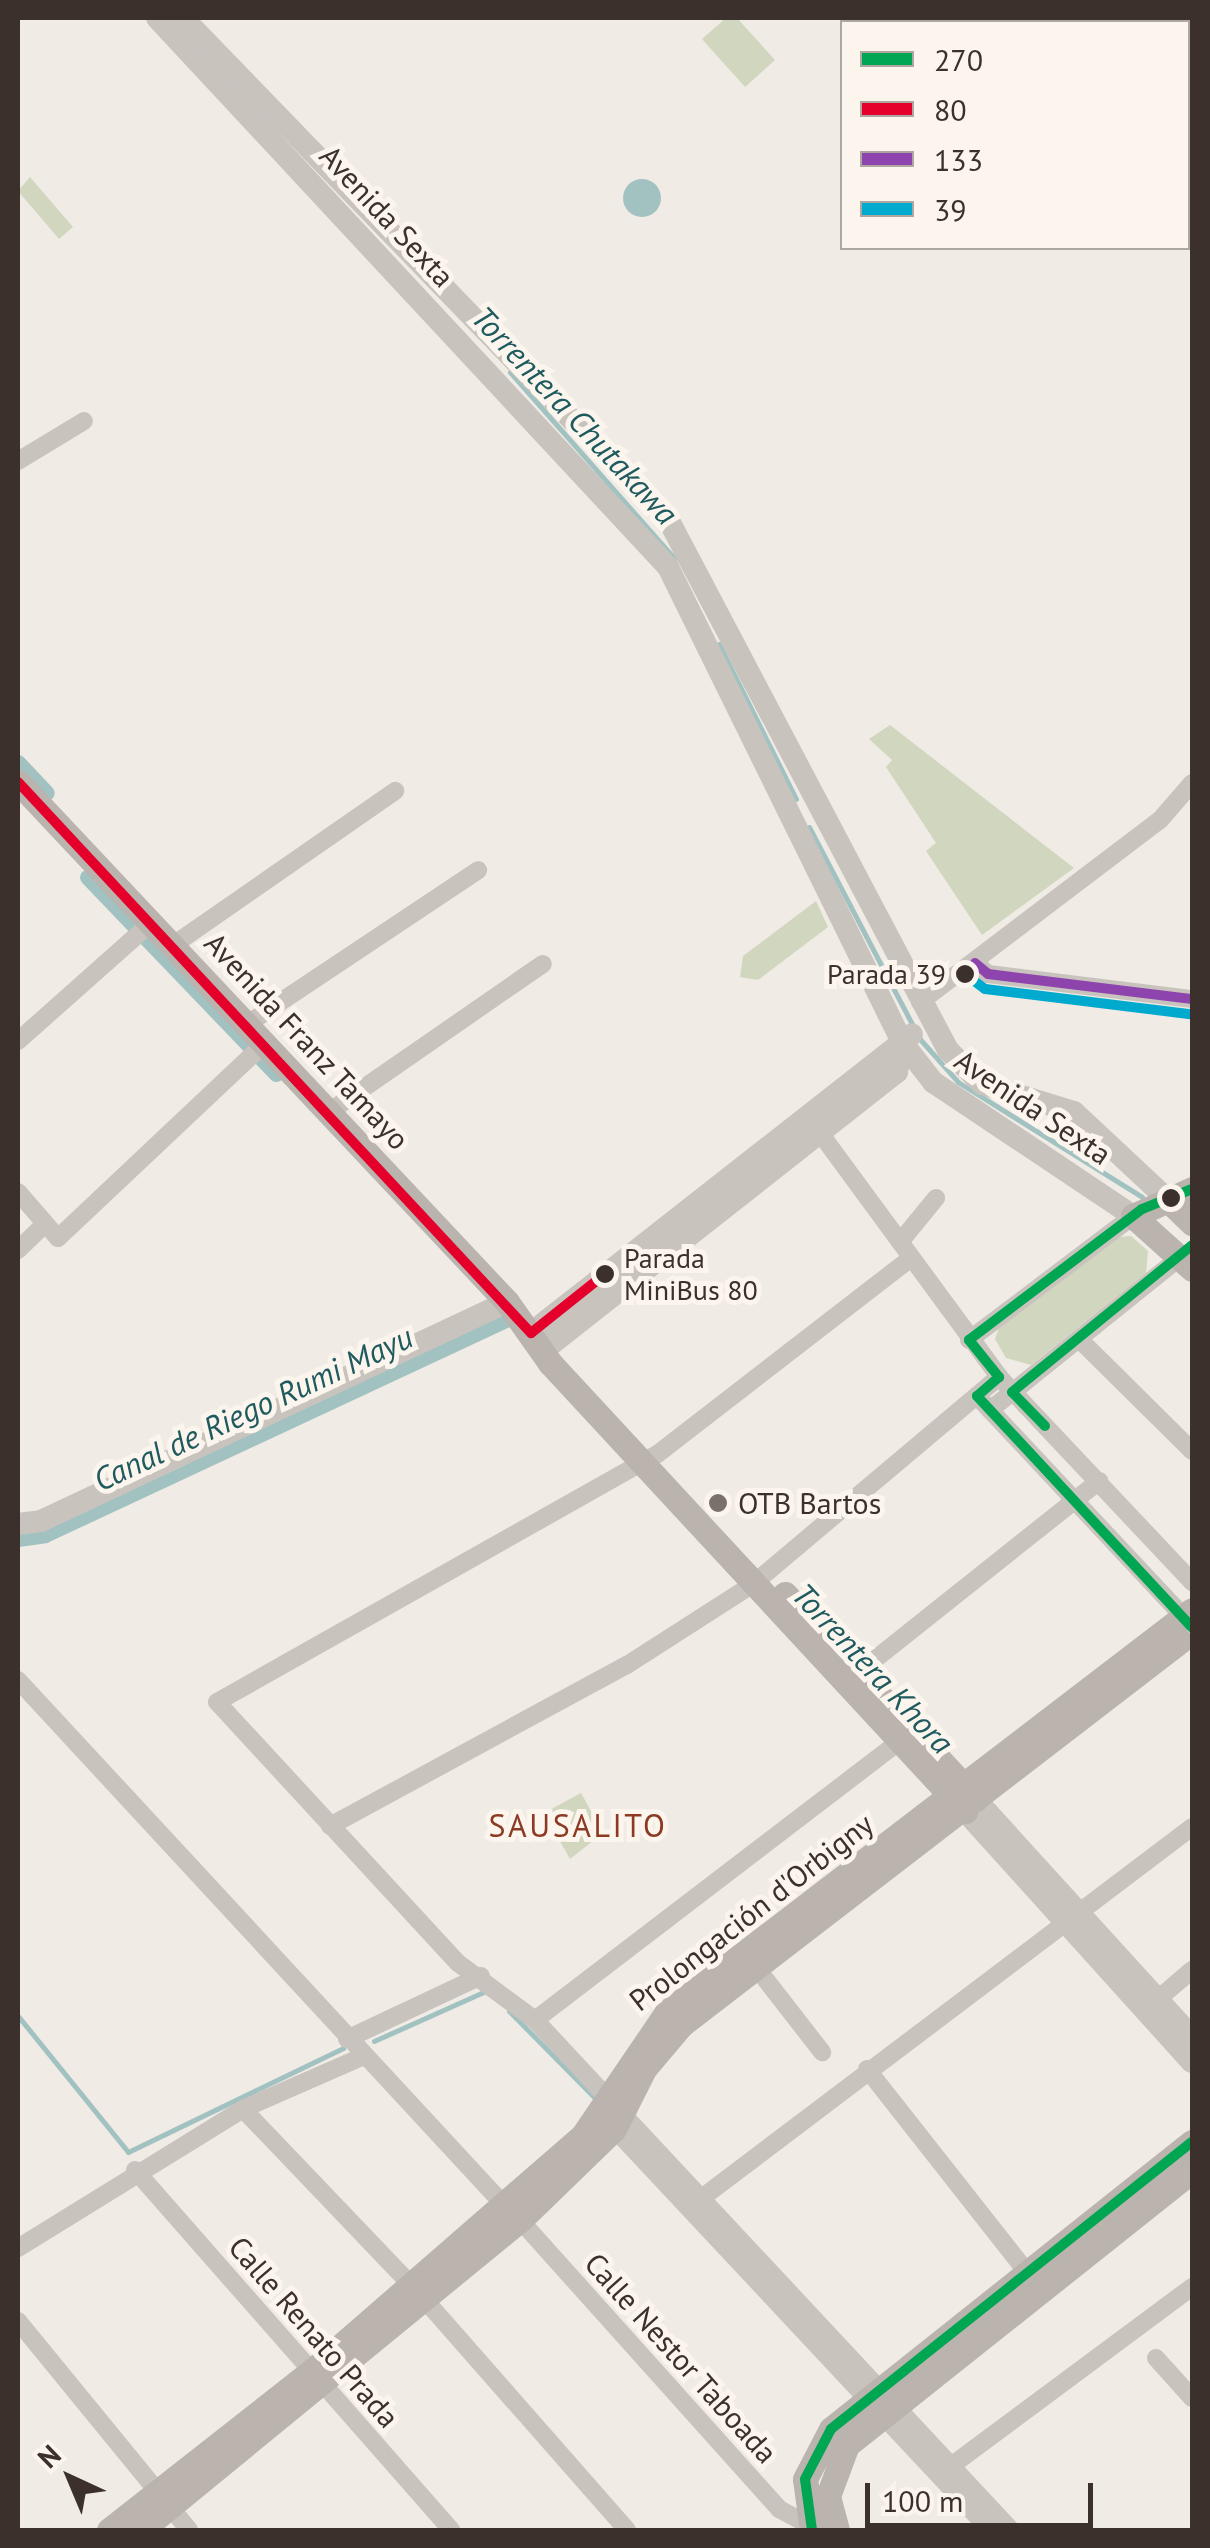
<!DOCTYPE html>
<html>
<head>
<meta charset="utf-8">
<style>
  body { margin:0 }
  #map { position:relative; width:1210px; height:2548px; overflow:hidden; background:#f0ebe5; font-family:"PT Sans",sans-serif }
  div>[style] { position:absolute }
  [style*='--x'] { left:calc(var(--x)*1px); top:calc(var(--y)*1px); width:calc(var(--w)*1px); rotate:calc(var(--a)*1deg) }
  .green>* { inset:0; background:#d1d6bf }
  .water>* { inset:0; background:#a1c2c1 }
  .round { border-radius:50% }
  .stream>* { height:5px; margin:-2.5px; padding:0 2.5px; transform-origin:2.5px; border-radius:2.5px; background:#a1c2c1 }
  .canal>* { height:15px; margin:-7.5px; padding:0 7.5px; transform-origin:7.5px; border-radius:7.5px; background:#a1c2c1 }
  .minor>* { height:18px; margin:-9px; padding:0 9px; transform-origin:9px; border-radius:9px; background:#c9c3be }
  .tertiary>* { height:22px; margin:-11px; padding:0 11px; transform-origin:11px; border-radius:11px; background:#c9c3be }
  .secondary>* { height:25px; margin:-12.5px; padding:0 12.5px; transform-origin:12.5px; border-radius:12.5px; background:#bab3ae }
  .bus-1>* { height:10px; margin:-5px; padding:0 5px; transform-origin:5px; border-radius:5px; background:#00a651 }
  .bus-2>* { height:10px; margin:-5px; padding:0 5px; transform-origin:5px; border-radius:5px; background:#e4002b }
  .bus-3>* { height:10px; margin:-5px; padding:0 5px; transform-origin:5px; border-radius:5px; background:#8e44ad }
  .bus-4>* { height:10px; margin:-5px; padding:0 5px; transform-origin:5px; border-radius:5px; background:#00a9ce }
  .dots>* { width:28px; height:28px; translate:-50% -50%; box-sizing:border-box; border:5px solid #fbf5ee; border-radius:50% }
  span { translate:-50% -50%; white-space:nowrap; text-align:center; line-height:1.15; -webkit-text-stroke:10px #fbf5ee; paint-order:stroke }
  .bus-label { font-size:28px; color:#3b302b }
  .right { translate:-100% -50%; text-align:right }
  .left { translate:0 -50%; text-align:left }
  .street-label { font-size:30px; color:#3b302b }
  .poi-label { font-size:30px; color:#3b302b }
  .water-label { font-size:32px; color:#1f5a5e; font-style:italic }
  .neighbourhood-label { font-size:32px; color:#8c3b22; letter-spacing:2.5px }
  .frame { position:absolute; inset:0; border:20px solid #3b302b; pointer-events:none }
  .legend { position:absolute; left:840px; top:20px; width:350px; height:230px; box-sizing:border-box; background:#fbf5ee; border:2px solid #aea6a0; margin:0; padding:12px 18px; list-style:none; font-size:30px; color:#3b302b }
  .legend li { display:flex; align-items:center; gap:20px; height:50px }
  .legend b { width:50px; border:2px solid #aea6a0 }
  .north { position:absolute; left:20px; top:2428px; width:100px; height:100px; -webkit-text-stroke:8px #fbf5ee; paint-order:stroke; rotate:316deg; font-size:28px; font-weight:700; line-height:40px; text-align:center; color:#3b302b }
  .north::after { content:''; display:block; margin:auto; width:35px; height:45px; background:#3b302b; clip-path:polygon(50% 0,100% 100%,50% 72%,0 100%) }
  .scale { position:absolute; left:865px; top:2483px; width:228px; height:45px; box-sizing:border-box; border:5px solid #3b302b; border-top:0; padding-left:12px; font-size:30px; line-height:35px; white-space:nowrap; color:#3b302b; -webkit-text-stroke:8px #fbf5ee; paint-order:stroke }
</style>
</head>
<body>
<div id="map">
  <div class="green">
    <div style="clip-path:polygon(726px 18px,737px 18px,775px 60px,745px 87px,702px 39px)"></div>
    <div style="clip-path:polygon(30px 177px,73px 227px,59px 239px,18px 191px)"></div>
    <div style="clip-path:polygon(890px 725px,1074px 868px,982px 935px,926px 851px,936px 843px,886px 767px,892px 760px,869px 739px)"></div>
    <div style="clip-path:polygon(816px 901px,828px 927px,758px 980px,740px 977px,743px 956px)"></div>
    <div style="clip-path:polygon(1131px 1236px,1148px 1251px,1146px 1273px,1031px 1365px,1006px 1358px,995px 1339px,1000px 1325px,1117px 1237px)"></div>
    <div style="clip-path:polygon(581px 1793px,603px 1833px,570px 1859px,544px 1813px)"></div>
  </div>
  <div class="water">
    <div class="round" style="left:623px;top:179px;width:38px;height:38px"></div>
  </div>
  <div class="stream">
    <div style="--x:510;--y:372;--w:249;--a:48.6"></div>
    <div style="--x:719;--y:644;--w:173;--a:63.6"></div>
    <div style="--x:809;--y:827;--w:227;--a:62.4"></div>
    <div style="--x:919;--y:1038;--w:59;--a:48.4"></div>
    <div style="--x:958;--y:1082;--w:217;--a:32"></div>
    <div style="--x:509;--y:2011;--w:124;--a:45.3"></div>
    <div style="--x:18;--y:2016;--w:175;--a:51"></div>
    <div style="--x:128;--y:2152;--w:239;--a:-25.8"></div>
    <div style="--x:374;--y:2041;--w:123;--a:-24.1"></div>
  </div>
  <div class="canal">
    <div style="--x:18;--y:762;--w:42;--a:46.9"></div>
    <div style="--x:87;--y:877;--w:273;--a:46.2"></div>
    <div style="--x:18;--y:1539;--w:27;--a:-8"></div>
    <div style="--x:45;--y:1535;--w:513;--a:-25.02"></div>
    <div style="--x:510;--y:1318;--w:16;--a:-135"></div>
  </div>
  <div class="minor">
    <div style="--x:1056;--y:18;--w:6;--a:45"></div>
    <div style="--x:1188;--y:173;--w:7;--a:56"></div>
    <div style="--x:18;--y:461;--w:77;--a:-31.2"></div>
    <div style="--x:172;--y:946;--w:272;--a:-34.8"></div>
    <div style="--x:975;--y:963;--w:17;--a:40"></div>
    <div style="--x:988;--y:974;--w:206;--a:7"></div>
    <div style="--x:920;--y:1002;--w:301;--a:-37.2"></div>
    <div style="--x:1160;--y:820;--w:49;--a:-49.1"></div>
    <div style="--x:246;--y:1025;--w:279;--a:-33.7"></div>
    <div style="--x:18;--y:1041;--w:178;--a:-41.6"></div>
    <div style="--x:329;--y:1112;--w:260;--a:-34.7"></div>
    <div style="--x:812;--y:1122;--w:316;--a:53.7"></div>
    <div style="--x:999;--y:1377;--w:282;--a:46.7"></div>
    <div style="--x:18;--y:1192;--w:61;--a:49"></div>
    <div style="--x:58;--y:1238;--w:283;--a:-43.3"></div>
    <div style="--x:900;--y:1242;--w:57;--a:-50.7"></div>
    <div style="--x:18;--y:1250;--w:37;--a:-44"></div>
    <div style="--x:911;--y:1258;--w:321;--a:142.3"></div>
    <div style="--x:657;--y:1454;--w:505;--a:150.59"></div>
    <div style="--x:217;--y:1702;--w:355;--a:47.3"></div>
    <div style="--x:458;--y:1963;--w:96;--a:36.5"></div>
    <div style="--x:535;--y:2020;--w:698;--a:46.97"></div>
    <div style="--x:1079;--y:1339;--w:159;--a:44.7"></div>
    <div style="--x:969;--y:1340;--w:206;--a:-37.1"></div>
    <div style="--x:977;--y:1396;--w:303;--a:46.9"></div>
    <div style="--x:990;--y:1410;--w:243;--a:-38.8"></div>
    <div style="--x:859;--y:1672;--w:307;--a:-38.5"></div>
    <div style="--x:18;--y:1680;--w:715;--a:47.21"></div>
    <div style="--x:330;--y:1826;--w:338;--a:-28.5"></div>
    <div style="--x:627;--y:1665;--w:150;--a:-32.7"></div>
    <div style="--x:753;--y:1584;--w:322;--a:-40.1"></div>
    <div style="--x:756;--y:1967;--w:108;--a:52.2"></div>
    <div style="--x:1151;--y:2005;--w:54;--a:-40.5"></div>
    <div style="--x:535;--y:2020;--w:457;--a:-37.4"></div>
    <div style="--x:347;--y:2039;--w:148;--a:-25.2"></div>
    <div style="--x:867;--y:2069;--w:256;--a:51.8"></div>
    <div style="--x:243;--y:2109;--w:243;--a:46.3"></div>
    <div style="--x:608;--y:2122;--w:559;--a:46.89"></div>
    <div style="--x:135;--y:2170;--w:479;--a:48.7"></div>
    <div style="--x:703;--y:2197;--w:613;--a:-37.11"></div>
    <div style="--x:520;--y:2220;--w:388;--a:48.1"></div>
    <div style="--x:779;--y:2509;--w:32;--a:28"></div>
    <div style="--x:18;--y:2248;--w:264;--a:-31.7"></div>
    <div style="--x:243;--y:2109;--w:132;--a:-23.7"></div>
    <div style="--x:425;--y:2300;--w:306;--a:48.7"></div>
    <div style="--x:18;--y:2321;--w:270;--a:50.7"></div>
    <div style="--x:1156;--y:2358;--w:54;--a:48"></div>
    <div style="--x:951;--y:2466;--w:300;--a:-36.6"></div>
  </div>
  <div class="tertiary">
    <div style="--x:157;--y:18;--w:750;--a:47.05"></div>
    <div style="--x:668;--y:567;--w:530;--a:63.77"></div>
    <div style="--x:902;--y:1042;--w:51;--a:52.2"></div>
    <div style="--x:933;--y:1082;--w:241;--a:33.8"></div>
    <div style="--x:183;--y:18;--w:697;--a:45.93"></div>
    <div style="--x:668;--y:519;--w:600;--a:62.2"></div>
    <div style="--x:948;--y:1050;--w:48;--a:45"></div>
    <div style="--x:982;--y:1084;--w:96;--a:16.9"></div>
    <div style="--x:1074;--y:1112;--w:130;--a:43.1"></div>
    <div style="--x:531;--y:1333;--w:484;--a:-38.1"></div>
    <div style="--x:545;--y:1349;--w:448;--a:-38.2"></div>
    <div style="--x:897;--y:1072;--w:30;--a:-81"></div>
    <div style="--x:18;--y:1524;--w:23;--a:-7"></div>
    <div style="--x:41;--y:1521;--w:515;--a:-25.17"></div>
    <div style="--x:978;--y:1802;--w:318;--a:47.7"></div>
    <div style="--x:965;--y:1811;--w:338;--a:47.9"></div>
  </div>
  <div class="secondary">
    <div style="--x:18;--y:782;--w:714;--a:46.76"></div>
    <div style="--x:507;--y:1302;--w:75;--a:54.8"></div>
    <div style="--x:550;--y:1363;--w:611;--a:47.19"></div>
    <div style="--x:1192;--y:1189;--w:65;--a:155.4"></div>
    <div style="--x:1133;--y:1216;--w:79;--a:41.9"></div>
    <div style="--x:1169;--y:1201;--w:32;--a:44"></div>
    <div style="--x:785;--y:1594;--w:280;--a:47"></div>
    <div style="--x:109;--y:2530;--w:259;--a:-38.1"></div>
    <div style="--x:313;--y:2370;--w:358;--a:-41"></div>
    <div style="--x:583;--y:2135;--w:149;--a:-55.7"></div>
    <div style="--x:667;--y:2012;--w:661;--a:-37.44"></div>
    <div style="--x:141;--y:2530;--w:490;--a:-39.3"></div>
    <div style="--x:520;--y:2220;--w:131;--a:-44.1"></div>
    <div style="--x:614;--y:2129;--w:67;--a:-63.4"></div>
    <div style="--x:644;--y:2069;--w:57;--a:-49.9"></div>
    <div style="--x:681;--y:2025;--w:630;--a:-37.58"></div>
    <div style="--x:812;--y:2530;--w:51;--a:-97.8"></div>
    <div style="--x:805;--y:2479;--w:56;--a:-62.5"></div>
    <div style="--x:831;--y:2429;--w:461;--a:-38.5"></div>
    <div style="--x:837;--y:2530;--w:35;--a:-105"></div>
    <div style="--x:828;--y:2496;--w:54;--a:-69.6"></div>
    <div style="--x:847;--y:2445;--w:441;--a:-38.5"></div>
  </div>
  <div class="bus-1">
    <div style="--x:1192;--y:1189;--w:54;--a:158.2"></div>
    <div style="--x:1142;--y:1209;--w:217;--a:142.9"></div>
    <div style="--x:969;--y:1340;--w:48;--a:51"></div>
    <div style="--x:999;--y:1377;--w:29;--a:139"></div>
    <div style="--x:977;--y:1396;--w:316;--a:47.1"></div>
    <div style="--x:1045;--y:1426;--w:47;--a:-134.1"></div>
    <div style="--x:1012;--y:1392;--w:232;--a:-39.2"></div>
    <div style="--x:812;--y:2530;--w:51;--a:-97.8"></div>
    <div style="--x:805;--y:2479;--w:56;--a:-62.5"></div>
    <div style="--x:831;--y:2429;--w:461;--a:-38.5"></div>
  </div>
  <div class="bus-2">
    <div style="--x:18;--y:782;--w:753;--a:47.05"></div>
    <div style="--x:531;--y:1333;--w:95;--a:-38.6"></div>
  </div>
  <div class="bus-3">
    <div style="--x:975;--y:963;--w:17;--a:40"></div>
    <div style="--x:988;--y:974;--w:206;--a:7"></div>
  </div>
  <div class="bus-4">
    <div style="--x:965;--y:974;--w:25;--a:37"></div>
    <div style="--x:985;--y:989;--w:207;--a:7"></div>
  </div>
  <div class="dots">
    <div style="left:965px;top:974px;background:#3b302b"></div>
    <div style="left:1171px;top:1198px;background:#3b302b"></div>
    <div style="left:605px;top:1274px;background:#3b302b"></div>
    <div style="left:718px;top:1503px;background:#7a716c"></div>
  </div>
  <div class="bus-label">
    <span class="right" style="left:946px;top:974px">Parada 39</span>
    <span class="left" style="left:624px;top:1274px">Parada<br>MiniBus 80</span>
  </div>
  <div class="street-label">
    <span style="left:387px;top:216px;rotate:47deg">Avenida Sexta</span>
    <span style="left:307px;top:1041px;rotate:47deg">Avenida Franz Tamayo</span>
    <span style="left:1033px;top:1107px;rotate:34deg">Avenida Sexta</span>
    <span style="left:751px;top:1912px;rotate:-38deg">Prolongación d'Orbigny</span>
    <span style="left:314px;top:2332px;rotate:49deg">Calle Renato Prada</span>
    <span style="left:681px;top:2358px;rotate:48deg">Calle Nestor Taboada</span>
  </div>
  <div class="poi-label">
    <span class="left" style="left:738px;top:1503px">OTB Bartos</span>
  </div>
  <div class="water-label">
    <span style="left:575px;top:415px;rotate:47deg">Torrentera Chutakawa</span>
    <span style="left:253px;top:1408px;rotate:-25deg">Canal de Riego Rumi Mayu</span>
    <span style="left:873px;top:1668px;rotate:47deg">Torrentera Khora</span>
  </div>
  <div class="neighbourhood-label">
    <span style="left:578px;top:1825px">SAUSALITO</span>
  </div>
  <div class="frame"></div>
  <ul class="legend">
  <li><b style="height:12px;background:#00a651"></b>270</li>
  <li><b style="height:12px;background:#e4002b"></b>80</li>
  <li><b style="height:12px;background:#8e44ad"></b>133</li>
  <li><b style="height:12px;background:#00a9ce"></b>39</li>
  </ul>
  <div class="north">N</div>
  <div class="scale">100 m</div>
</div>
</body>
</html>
